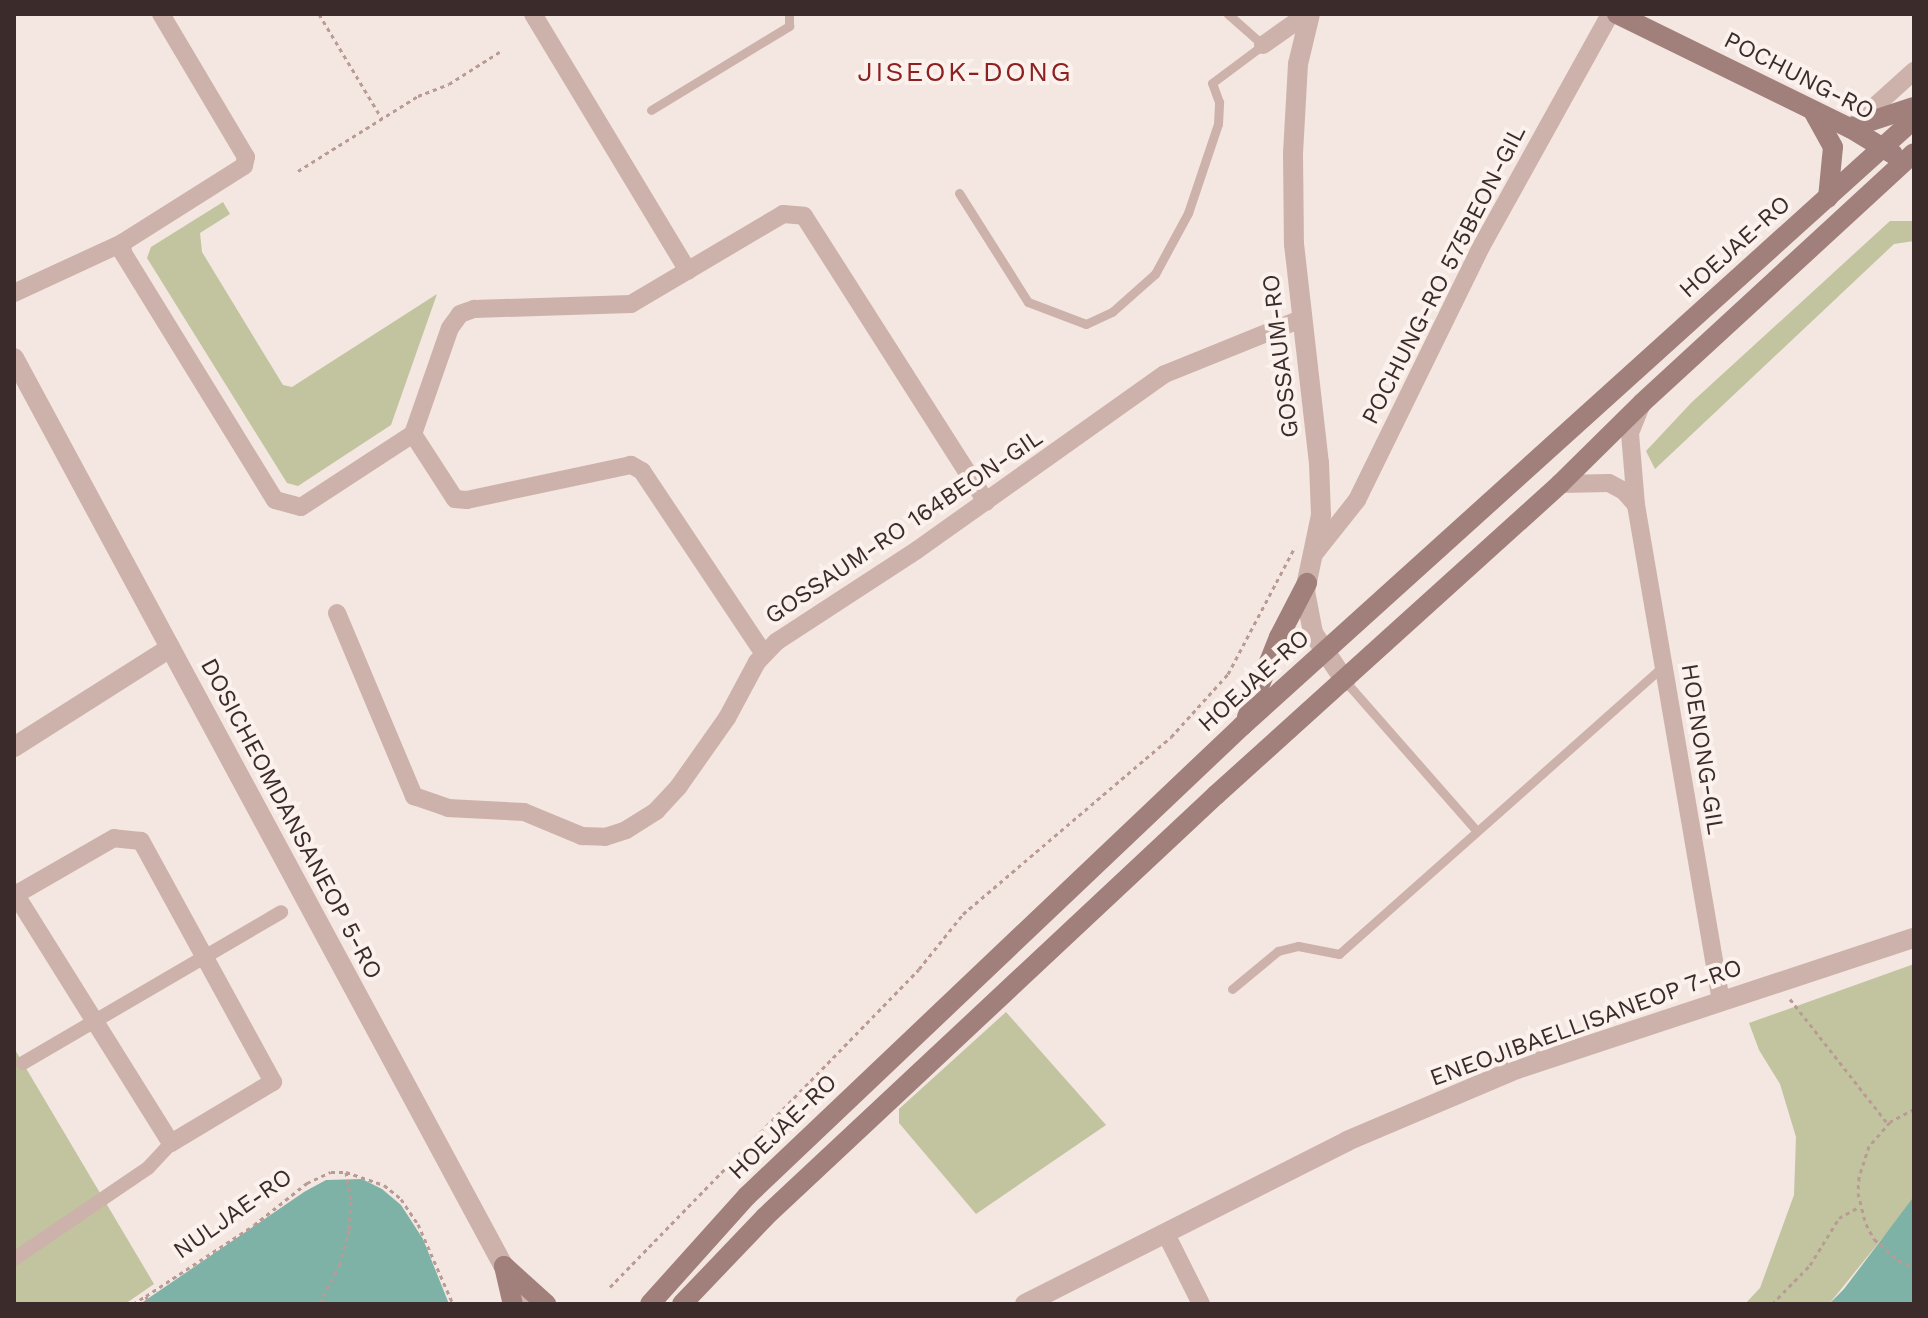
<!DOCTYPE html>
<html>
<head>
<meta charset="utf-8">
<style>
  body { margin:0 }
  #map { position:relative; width:1928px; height:1318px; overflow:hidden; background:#f4e6e0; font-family:"Work Sans",sans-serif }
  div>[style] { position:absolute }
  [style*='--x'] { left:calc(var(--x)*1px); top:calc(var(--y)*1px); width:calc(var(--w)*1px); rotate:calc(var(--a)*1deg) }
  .green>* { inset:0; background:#c1c49f }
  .water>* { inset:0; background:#7eb2a7 }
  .path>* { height:3px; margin-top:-1.5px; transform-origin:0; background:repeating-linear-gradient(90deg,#b99b95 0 4px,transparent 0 8px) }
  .service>* { height:9px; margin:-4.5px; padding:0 4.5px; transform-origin:4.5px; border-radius:4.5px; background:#cdb2ab }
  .pedestrian>* { height:14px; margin:-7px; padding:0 7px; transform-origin:7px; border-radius:7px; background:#cdb2ab }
  .minor>* { height:18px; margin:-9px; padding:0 9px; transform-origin:9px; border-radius:9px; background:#cdb2ab }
  .tertiary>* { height:20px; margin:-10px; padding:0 10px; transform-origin:10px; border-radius:10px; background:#cdb2ab }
  .secondary>* { height:20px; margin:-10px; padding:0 10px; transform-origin:10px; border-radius:10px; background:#a1807c }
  span { translate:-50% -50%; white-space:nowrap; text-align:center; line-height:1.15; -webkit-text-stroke:8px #fbf1ed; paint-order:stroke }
  .street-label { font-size:24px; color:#3b2b2a }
  .quarter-label { font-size:28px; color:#8d2122; letter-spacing:2px }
  .frame { position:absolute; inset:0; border:16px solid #3b2b2a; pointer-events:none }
</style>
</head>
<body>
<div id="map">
  <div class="green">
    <div style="clip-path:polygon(223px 202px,230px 214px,200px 233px,202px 252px,283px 385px,292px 387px,437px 294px,391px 425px,298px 486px,287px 483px,147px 258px,151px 247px)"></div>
    <div style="clip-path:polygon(1890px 221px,1914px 221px,1914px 241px,1894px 244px,1655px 469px,1646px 451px,1692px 402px)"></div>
    <div style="clip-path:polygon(1914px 964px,1914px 1199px,1829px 1304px,1745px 1304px,1760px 1288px,1794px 1195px,1796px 1137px,1780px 1084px,1759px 1050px,1749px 1023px)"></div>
    <div style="clip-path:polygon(1006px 1012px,1106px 1125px,976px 1214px,899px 1123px,899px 1109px)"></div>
    <div style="clip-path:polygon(14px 1048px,154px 1284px,125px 1304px,14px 1304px)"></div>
  </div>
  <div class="water">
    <div style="clip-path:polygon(362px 1179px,382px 1189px,401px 1205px,423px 1239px,449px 1304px,140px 1304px,304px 1192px,326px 1180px)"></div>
    <div style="clip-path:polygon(1912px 1199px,1914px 1304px,1829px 1304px,1844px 1289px)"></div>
  </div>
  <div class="path">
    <div style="--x:319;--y:14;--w:122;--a:59"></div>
    <div style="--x:298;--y:171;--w:142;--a:-32"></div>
    <div style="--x:418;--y:96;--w:33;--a:-21"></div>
    <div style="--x:449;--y:84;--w:62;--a:-32.4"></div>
    <div style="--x:1790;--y:999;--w:159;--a:51.9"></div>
    <div style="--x:1914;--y:1109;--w:27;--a:152"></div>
    <div style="--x:1890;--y:1122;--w:32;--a:131"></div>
    <div style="--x:1869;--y:1146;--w:33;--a:108"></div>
    <div style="--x:1859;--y:1177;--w:16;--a:94"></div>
    <div style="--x:1858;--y:1193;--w:32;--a:76"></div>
    <div style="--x:1866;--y:1224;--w:17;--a:62"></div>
    <div style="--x:1874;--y:1239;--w:32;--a:41"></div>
    <div style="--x:1898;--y:1260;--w:18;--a:27"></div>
    <div style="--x:346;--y:1172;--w:40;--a:18.9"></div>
    <div style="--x:384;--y:1185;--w:22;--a:39"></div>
    <div style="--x:401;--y:1199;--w:30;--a:56"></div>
    <div style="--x:418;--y:1224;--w:87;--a:66.4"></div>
    <div style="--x:610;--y:1287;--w:443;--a:-45.8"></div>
    <div style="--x:919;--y:969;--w:70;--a:-51.3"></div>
    <div style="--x:963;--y:914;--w:273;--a:-40.4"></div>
    <div style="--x:1171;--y:737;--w:85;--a:-47.9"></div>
    <div style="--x:1228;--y:674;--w:144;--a:-62.2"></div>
    <div style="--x:146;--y:1296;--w:129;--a:-33.3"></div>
    <div style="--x:254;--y:1225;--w:68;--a:-38.4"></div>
    <div style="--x:307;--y:1183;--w:26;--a:-25"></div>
    <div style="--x:331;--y:1172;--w:15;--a:0"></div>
    <div style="--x:346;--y:1172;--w:29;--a:80"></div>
    <div style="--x:351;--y:1201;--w:29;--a:94"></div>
    <div style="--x:349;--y:1230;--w:35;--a:105"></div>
    <div style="--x:340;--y:1264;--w:45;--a:117.7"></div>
    <div style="--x:133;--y:1304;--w:15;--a:-32"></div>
    <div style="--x:146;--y:1296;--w:9;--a:69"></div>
    <div style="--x:1772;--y:1304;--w:54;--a:-45.7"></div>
    <div style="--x:1810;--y:1265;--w:55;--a:-58.3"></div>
    <div style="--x:1839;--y:1218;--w:23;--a:-29"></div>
  </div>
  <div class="service">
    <div style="--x:651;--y:110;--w:162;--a:-31.3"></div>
    <div style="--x:789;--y:26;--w:12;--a:-90"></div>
    <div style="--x:959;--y:193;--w:129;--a:57.7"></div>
    <div style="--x:1028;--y:302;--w:62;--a:20.8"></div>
    <div style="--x:1086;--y:324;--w:29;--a:-25"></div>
    <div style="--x:1112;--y:312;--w:57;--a:-41.5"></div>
    <div style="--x:1155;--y:274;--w:69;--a:-61.6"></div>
    <div style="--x:1188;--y:213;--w:94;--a:-71.4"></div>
    <div style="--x:1218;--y:124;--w:22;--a:-87"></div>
    <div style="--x:1219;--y:102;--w:20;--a:-110"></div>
    <div style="--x:1212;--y:83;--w:64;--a:-36.7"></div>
    <div style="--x:1263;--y:45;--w:47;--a:-138.5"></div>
    <div style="--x:1345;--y:681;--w:198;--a:48.7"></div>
    <div style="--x:1232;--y:989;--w:60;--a:-39.6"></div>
    <div style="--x:1278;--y:951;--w:21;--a:-14"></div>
    <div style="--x:1298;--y:946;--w:42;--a:11"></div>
    <div style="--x:1339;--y:954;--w:435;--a:-41.6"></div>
  </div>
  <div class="pedestrian">
    <div style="--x:23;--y:1063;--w:299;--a:-30.3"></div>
    <div style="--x:14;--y:1259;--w:162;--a:-34.2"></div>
    <div style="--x:148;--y:1168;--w:34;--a:-47"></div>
  </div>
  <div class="minor">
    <div style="--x:161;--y:14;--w:166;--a:59.3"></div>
    <div style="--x:246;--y:157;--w:9;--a:103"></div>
    <div style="--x:244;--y:166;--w:144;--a:147.7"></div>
    <div style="--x:122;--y:243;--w:10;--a:84"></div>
    <div style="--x:123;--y:253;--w:290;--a:58.4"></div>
    <div style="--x:275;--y:500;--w:27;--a:15"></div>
    <div style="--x:301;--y:507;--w:134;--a:-33.1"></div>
    <div style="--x:533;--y:14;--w:300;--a:58.9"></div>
    <div style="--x:1263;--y:45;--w:54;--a:-35.2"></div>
    <div style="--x:1854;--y:125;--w:81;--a:-42"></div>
    <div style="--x:14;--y:293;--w:119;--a:-24.8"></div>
    <div style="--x:1560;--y:484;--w:49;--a:-1.2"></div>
    <div style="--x:1609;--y:483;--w:17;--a:28"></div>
    <div style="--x:1624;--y:491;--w:18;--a:49"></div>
    <div style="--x:1636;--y:505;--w:72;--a:-94.8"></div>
    <div style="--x:1630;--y:433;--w:27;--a:-68"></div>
    <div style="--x:1636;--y:505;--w:503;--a:80.28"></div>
    <div style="--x:1315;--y:553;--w:68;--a:-51.6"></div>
    <div style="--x:1357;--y:500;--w:282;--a:-63.9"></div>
    <div style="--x:1481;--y:247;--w:266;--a:-61"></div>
    <div style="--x:337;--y:613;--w:199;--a:67.2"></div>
    <div style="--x:414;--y:796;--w:36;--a:19"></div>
    <div style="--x:448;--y:808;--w:76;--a:3"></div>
    <div style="--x:524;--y:812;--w:63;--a:22.5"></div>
    <div style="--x:582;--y:836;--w:23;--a:2"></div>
    <div style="--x:605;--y:837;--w:22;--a:-18"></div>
    <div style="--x:626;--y:830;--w:36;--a:-32"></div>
    <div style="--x:656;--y:811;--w:34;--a:-47"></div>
    <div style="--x:679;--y:786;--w:83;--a:-54.8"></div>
    <div style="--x:727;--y:718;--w:64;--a:-61.8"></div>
    <div style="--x:757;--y:662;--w:28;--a:-46"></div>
    <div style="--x:776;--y:642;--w:168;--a:-33.1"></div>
    <div style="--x:917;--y:550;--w:304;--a:-35.4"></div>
    <div style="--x:1165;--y:374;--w:147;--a:-22"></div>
    <div style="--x:764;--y:654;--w:220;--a:-123.7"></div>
    <div style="--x:642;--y:471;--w:13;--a:-151"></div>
    <div style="--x:631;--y:465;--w:168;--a:168"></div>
    <div style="--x:467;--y:500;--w:12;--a:-175"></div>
    <div style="--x:455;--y:499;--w:77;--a:-122.9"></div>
    <div style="--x:413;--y:434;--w:112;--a:-70.8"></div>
    <div style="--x:450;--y:328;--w:17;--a:-54"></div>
    <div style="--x:460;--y:314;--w:15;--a:-20"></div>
    <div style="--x:474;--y:309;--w:157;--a:-1.8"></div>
    <div style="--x:631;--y:304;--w:177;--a:-30.6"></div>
    <div style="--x:783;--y:214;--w:21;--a:5"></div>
    <div style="--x:804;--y:216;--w:339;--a:57.5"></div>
    <div style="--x:14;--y:892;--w:296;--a:58"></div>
    <div style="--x:171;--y:1143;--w:119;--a:-30.9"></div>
    <div style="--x:273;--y:1082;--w:275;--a:-118.7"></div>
    <div style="--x:141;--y:841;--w:27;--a:-174"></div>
    <div style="--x:114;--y:838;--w:114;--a:150.1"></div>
    <div style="--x:1166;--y:1234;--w:78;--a:63.4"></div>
  </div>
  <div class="tertiary">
    <div style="--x:1310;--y:14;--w:51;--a:103.5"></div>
    <div style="--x:1298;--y:64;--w:89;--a:93.2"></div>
    <div style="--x:1293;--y:153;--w:91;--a:89.4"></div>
    <div style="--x:1294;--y:244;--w:220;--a:83.5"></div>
    <div style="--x:1319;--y:463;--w:52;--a:87.8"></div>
    <div style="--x:1321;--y:515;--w:78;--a:101.9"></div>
    <div style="--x:1305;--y:591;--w:43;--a:79.2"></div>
    <div style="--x:1313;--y:633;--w:58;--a:56.3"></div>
    <div style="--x:14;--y:358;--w:1075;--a:61.67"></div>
    <div style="--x:14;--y:747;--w:185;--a:-32.4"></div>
    <div style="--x:1025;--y:1304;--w:361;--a:-26.8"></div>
    <div style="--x:1347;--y:1141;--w:185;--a:-23"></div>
    <div style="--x:1517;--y:1069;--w:418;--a:-18.3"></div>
  </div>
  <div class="secondary">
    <div style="--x:1617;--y:14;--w:259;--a:26.1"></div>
    <div style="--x:1850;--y:128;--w:50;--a:31.2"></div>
    <div style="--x:1813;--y:111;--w:41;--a:60.9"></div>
    <div style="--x:1833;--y:147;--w:51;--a:95.6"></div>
    <div style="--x:1850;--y:128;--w:67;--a:-18.2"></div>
    <div style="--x:1247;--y:717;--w:86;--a:-68.2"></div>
    <div style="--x:1279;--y:637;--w:61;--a:-62.6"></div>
    <div style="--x:504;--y:1266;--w:57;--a:42.1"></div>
    <div style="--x:504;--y:1266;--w:39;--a:77"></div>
    <div style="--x:650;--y:1304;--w:145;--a:-48.1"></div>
    <div style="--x:747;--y:1196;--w:683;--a:-43.52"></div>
    <div style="--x:1242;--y:726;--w:906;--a:-42.09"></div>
    <div style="--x:682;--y:1304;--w:120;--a:-46.3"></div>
    <div style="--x:765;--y:1217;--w:618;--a:-43.1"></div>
    <div style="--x:1216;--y:795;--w:464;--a:-42.1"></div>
    <div style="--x:1560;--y:484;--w:115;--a:-44.6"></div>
    <div style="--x:1642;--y:403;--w:369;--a:-42.6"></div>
  </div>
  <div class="street-label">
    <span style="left:1799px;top:76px;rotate:27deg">POCHUNG-RO</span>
    <span style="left:1735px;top:247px;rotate:-42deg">HOEJAE-RO</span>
    <span style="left:1444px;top:275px;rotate:-63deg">POCHUNG-RO 575BEON-GIL</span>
    <span style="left:1281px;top:356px;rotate:-97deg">GOSSAUM-RO</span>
    <span style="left:904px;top:527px;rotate:-34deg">GOSSAUM-RO 164BEON-GIL</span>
    <span style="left:1254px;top:681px;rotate:-42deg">HOEJAE-RO</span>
    <span style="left:1702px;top:749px;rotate:81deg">HOENONG-GIL</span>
    <span style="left:291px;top:819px;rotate:62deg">DOSICHEOMDANSANEOP 5-RO</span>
    <span style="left:1586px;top:1023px;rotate:-20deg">ENEOJIBAELLISANEOP 7-RO</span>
    <span style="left:783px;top:1127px;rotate:-44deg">HOEJAE-RO</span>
    <span style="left:233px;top:1214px;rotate:-35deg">NULJAE-RO</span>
  </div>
  <div class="quarter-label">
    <span style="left:965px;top:72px">JISEOK-DONG</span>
  </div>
  <div class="frame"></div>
</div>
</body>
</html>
